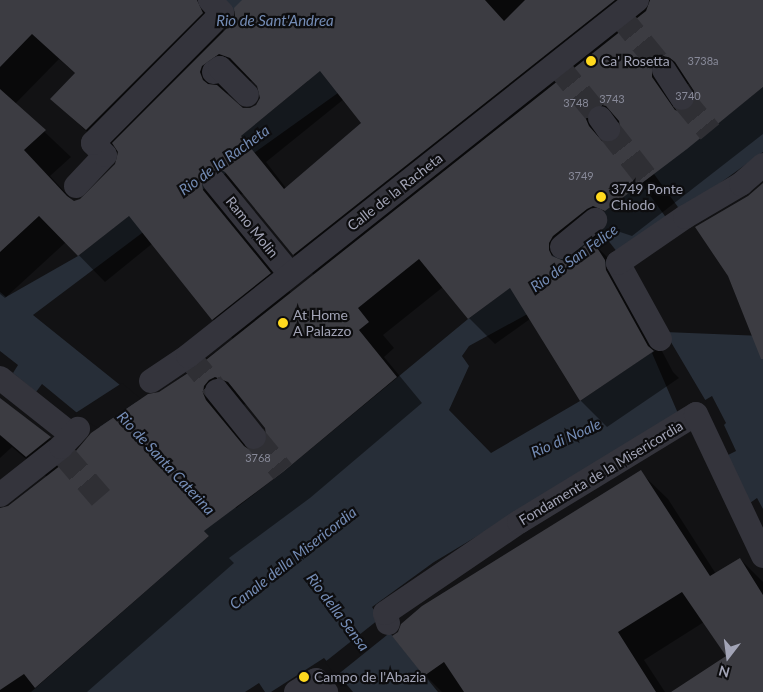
<!DOCTYPE html>
<html>
<head>
<meta charset="utf-8">
<style>
  body { margin:0 }
  #map { position:relative; width:763px; height:692px; overflow:hidden; background:#121214; font-family:Lato,sans-serif }
  div>[style] { position:absolute }
  [style*='--x'] { left:calc(var(--x)*1px); top:calc(var(--y)*1px); width:calc(var(--w)*1px); rotate:calc(var(--a)*1deg) }
  .water>* { inset:0; background:#272e38 }
  .pier>* { inset:0; background:#121214 }
  .shadow>* { inset:0; background:#0007 }
  .building>* { inset:0; background:#3c3c42 }
  .pedestrian-tunnel>* { height:24px; margin-top:-12px; transform-origin:0; background:repeating-linear-gradient(90deg,#2f2f34 0 24px,transparent 0 36px) }
  .pedestrian>* { height:24px; margin:-12px; padding:0 12px; transform-origin:12px; border-radius:12px; background:#34343c }
  .dots>* { width:14px; height:14px; translate:-50% -50%; box-sizing:border-box; border:2px solid #0d0d0f; border-radius:50% }
  span { translate:-50% -50%; white-space:nowrap; text-align:center; line-height:1.15; -webkit-text-stroke:4.5px #0d0d0f; paint-order:stroke }
  .number-label { font-size:11px; color:#888a99 }
  .number-label span { -webkit-text-stroke-width:0 }
  .poi-label { font-size:14px; color:#a2a4b6 }
  .left { translate:0 -50%; text-align:left }
  .street-label { font-size:14px; color:#a2a4b6 }
  .water-label { font-size:15px; color:#748cb5; font-style:italic }
  .north { position:absolute; left:703px; top:632px; width:50px; height:50px; -webkit-text-stroke:4px #0d0d0f; paint-order:stroke; rotate:195deg; font-size:14px; font-weight:700; line-height:20px; text-align:center; color:#a2a4b6 }
  .north::after { content:''; display:block; margin:auto; width:18px; height:22px; background:#a2a4b6; clip-path:polygon(50% 0,100% 100%,50% 72%,0 100%) }
</style>
</head>
<body>
<div id="map">
  <div class="water">
    <div style="clip-path:polygon(223px 0,468px 0,142px 233px,33px 315px,120px 385px,213px 479px,236px 508px,283px 472px,468px 319px,548px 259px,623px 195px,686px 149px,763px 87px,763px 152px,608px 264px,553px 300px,469px 346px,462px 356px,469px 366px,449px 410px,491px 453px,580px 401px,658px 348px,665px 332px,763px 336px,763px 509px,757px 498px,750px 503px,726px 456px,736px 451px,724px 425px,726px 423px,712px 396px,434px 562px,372px 607px,390px 633px,438px 692px,353px 692px,324px 658px,271px 692px,265px 692px,259px 683px,245px 692px,31px 692px,209px 536px,100px 427px,76px 412px,42px 384px,36px 392px,13px 373px,18px 365px,0 351px,0 292px,6px 297px,78px 256px,136px 210px,226px 148px,308px 81px)"></div>
  </div>
  <div class="pier">
    <div style="clip-path:polygon(654px 174px,683px 214px,670px 223px,641px 183px)"></div>
    <div style="clip-path:polygon(593px 221px,621px 257px,609px 266px,581px 230px)"></div>
    <div style="clip-path:polygon(665px 332px,707px 403px,680px 418px,652px 353px,658px 348px)"></div>
    <div style="clip-path:polygon(122px 383px,141px 399px,98px 428px,74px 414px)"></div>
    <div style="clip-path:polygon(378px 620px,392px 631px,336px 676px,325px 662px)"></div>
  </div>
  <div class="shadow">
    <div style="clip-path:polygon(evenodd,0 0,197px 0,222px 25px,224px 33px,233px 23px,244px 0,763px 0,763px 134px,632px 236px,620px 232px,613px 235px,598px 248px,618px 268px,673px 372px,679px 378px,607px 427px,581px 401px,530px 319px,495px 344px,469px 318px,443px 287px,383px 335px,394px 348px,384px 357px,422px 403px,310px 498px,229px 558px,234px 563px,87px 692px,0 692px,0 510px,9px 507px,47px 477px,12px 447px,0 458px,0 400px,50px 438px,70px 459px,233px 339px,213px 319px,153px 243px,105px 282px,66px 242px,5px 298px,0 294px,0 0,59px 59px,76px 74px,52px 99px,113px 156px,121px 148px,116px 165px,87px 196px,74px 202px,50px 176px,71px 157px,15px 104px,59px 59px,0 0,252px 81px,259px 88px,261px 100px,252px 109px,242px 109px,227px 95px,228px 92px,239px 82px,252px 81px,0 0,683px 84px,689px 84px,697px 97px,695px 105px,684px 112px,676px 98px,683px 84px,0 0,344px 99px,363px 123px,286px 188px,266px 162px,344px 99px,0 0,622px 131px,622px 134px,616px 142px,613px 142px,618px 133px,622px 131px,0 0,244px 194px,294px 255px,314px 275px,291px 293px,229px 217px,232px 196px,244px 194px,0 0,247px 404px,266px 428px,268px 442px,263px 449px,251px 451px,232px 427px,235px 406px,247px 404px)"></div>
    <div style="clip-path:polygon(640px 472px,668px 499px,716px 574px,740px 559px,763px 582px,763px 692px,673px 692px,727px 657px,704px 622px,644px 660px,665px 692px,442px 692px,425px 675px,394px 636px)"></div>
  </div>
  <div class="building">
    <div style="clip-path:polygon(0 0,197px 0,203px 13px,86px 130px,50px 99px,75px 73px,32px 34px,0 67px)"></div>
    <div style="clip-path:polygon(evenodd,242px 0,485px 0,504px 21px,525px 0,615px 0,293px 255px,225px 172px,218px 168px,206px 170px,201px 177px,203px 190px,271px 273px,212px 320px,129px 216px,78px 256px,39px 216px,0 252px,0 89px,46px 130px,24px 150px,67px 196px,74px 201px,80px 199px,115px 164px,118px 152px,112px 143px,232px 23px,235px 16px,234px 8px,242px 0,219px 54px,230px 58px,257px 86px,260px 98px,256px 105px,250px 108px,243px 108px,217px 85px,208px 84px,203px 80px,200px 72px,202px 66px,219px 54px,242px 0,320px 71px,361px 123px,284px 189px,241px 136px,320px 71px)"></div>
    <div style="clip-path:polygon(evenodd,650px 0,763px 0,763px 87px,687px 149px,605px 211px,593px 206px,587px 209px,553px 236px,549px 243px,549px 250px,552px 256px,564px 261px,592px 240px,605px 260px,606px 270px,648px 346px,654px 351px,580px 401px,510px 288px,468px 319px,419px 259px,358px 308px,369px 322px,359px 330px,397px 377px,283px 472px,204px 531px,209px 536px,35px 688px,24px 674px,0 690px,0 508px,8px 506px,70px 458px,91px 433px,148px 394px,159px 392px,197px 367px,646px 11px,650px 0,663px 56px,670px 58px,675px 62px,694px 91px,694px 104px,689px 110px,682px 112px,675px 110px,652px 77px,652px 64px,656px 59px,663px 56px,650px 0,598px 104px,606px 106px,619px 121px,621px 134px,616px 140px,609px 143px,602px 141px,589px 126px,586px 119px,588px 112px,598px 104px,650px 0,215px 377px,228px 382px,265px 428px,267px 442px,262px 448px,250px 450px,244px 446px,206px 400px,203px 393px,204px 386px,209px 380px,215px 377px)"></div>
    <div style="clip-path:polygon(763px 183px,763px 359px,761px 359px,728px 276px,695px 227px,748px 196px)"></div>
    <div style="clip-path:polygon(0 398px,51px 437px,26px 457px,0 435px)"></div>
    <div style="clip-path:polygon(641px 470px,710px 576px,740px 558px,763px 595px,763px 692px,671px 692px,726px 656px,682px 592px,618px 632px,656px 692px,464px 692px,444px 662px,424px 676px,392px 636px,398px 632px,401px 624px,422px 606px)"></div>
  </div>
  <div class="pedestrian-tunnel">
    <div style="--x:619;--y:15;--w:71;--a:50.7"></div>
    <div style="--x:557;--y:65;--w:68;--a:50.9"></div>
    <div style="--x:682;--y:98;--w:44;--a:50.5"></div>
    <div style="--x:608;--y:129;--w:63;--a:52"></div>
    <div style="--x:188;--y:356;--w:45;--a:50.4"></div>
    <div style="--x:254;--y:437;--w:45;--a:50.4"></div>
    <div style="--x:63;--y:454;--w:58;--a:49.2"></div>
  </div>
  <div class="pedestrian">
    <div style="--x:664;--y:70;--w:33;--a:57"></div>
    <div style="--x:214;--y:72;--w:7;--a:-34"></div>
    <div style="--x:220;--y:68;--w:38;--a:45"></div>
    <div style="--x:600;--y:118;--w:14;--a:54"></div>
    <div style="--x:214;--y:181;--w:120;--a:50.7"></div>
    <div style="--x:76;--y:186;--w:42;--a:-46.9"></div>
    <div style="--x:105;--y:155;--w:17;--a:-135"></div>
    <div style="--x:93;--y:143;--w:183;--a:-45.2"></div>
    <div style="--x:222;--y:13;--w:18;--a:-133"></div>
    <div style="--x:562;--y:247;--w:43;--a:-39.3"></div>
    <div style="--x:660;--y:339;--w:87;--a:-118.9"></div>
    <div style="--x:618;--y:263;--w:81;--a:-34.5"></div>
    <div style="--x:685;--y:217;--w:65;--a:-30.5"></div>
    <div style="--x:741;--y:184;--w:29;--a:-41"></div>
    <div style="--x:0;--y:378;--w:92;--a:38.4"></div>
    <div style="--x:151;--y:381;--w:45;--a:-34"></div>
    <div style="--x:188;--y:356;--w:573;--a:-38.41"></div>
    <div style="--x:217;--y:391;--w:59;--a:51.2"></div>
    <div style="--x:0;--y:495;--w:78;--a:-38.2"></div>
    <div style="--x:61;--y:447;--w:25;--a:-47"></div>
    <div style="--x:388;--y:623;--w:10;--a:-107"></div>
    <div style="--x:385;--y:613;--w:162;--a:-34.2"></div>
    <div style="--x:519;--y:522;--w:207;--a:-31.4"></div>
    <div style="--x:696;--y:414;--w:157;--a:64.7"></div>
    <div style="--x:296;--y:692;--w:23;--a:-31"></div>
    <div style="--x:316;--y:680;--w:16;--a:50"></div>
  </div>
  <div class="dots">
    <div style="left:591px;top:61px;background:#ffd91e"></div>
    <div style="left:601px;top:197px;background:#ffd91e"></div>
    <div style="left:283px;top:323px;background:#ffd91e"></div>
    <div style="left:304px;top:677px;background:#ffd91e"></div>
  </div>
  <div class="number-label">
    <span style="left:703px;top:61px">3738a</span>
    <span style="left:688px;top:96px">3740</span>
    <span style="left:612px;top:99px">3743</span>
    <span style="left:576px;top:103px">3748</span>
    <span style="left:581px;top:176px">3749</span>
    <span style="left:258px;top:458px">3768</span>
  </div>
  <div class="poi-label">
    <span class="left" style="left:601px;top:61px">Ca' Rosetta</span>
    <span class="left" style="left:611px;top:197px">3749 Ponte<br>Chiodo</span>
    <span class="left" style="left:293px;top:323px">At Home<br>A Palazzo</span>
    <span class="left" style="left:314px;top:677px">Campo de l'Abazia</span>
  </div>
  <div class="street-label">
    <span style="left:395px;top:192px;rotate:-38deg">Calle de la Racheta</span>
    <span style="left:252px;top:227px;rotate:51deg">Ramo Molin</span>
    <span style="left:601px;top:473px;rotate:-31deg">Fondamenta de la Misericordia</span>
  </div>
  <div class="water-label">
    <span style="left:275px;top:21px">Rio de Sant'Andrea</span>
    <span style="left:224px;top:160px;rotate:-36deg">Rio de la Racheta</span>
    <span style="left:574px;top:258px;rotate:-36deg">Rio de San Felice</span>
    <span style="left:566px;top:438px;rotate:-24deg">Rio di Noale</span>
    <span style="left:166px;top:463px;rotate:47deg">Rio de Santa Caterina</span>
    <span style="left:293px;top:558px;rotate:-38deg">Canale della Misericordia</span>
    <span style="left:338px;top:612px;rotate:53deg">Rio della Sensa</span>
  </div>
  <div class="north">N</div>
</div>
</body>
</html>
